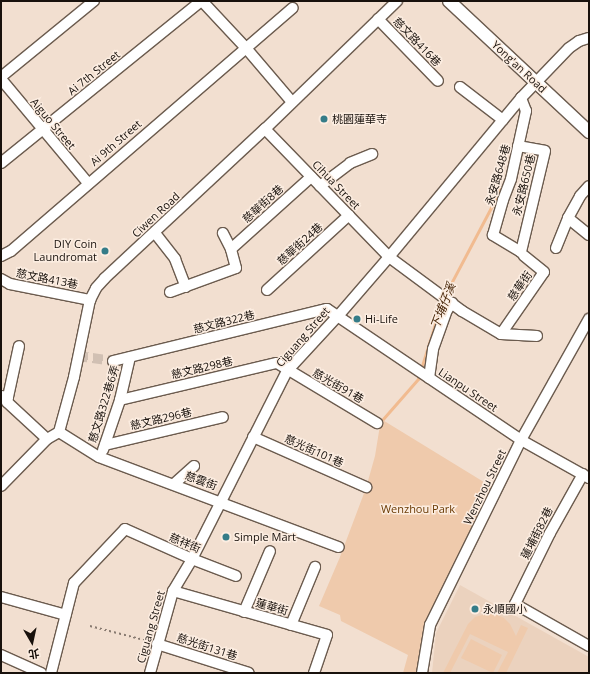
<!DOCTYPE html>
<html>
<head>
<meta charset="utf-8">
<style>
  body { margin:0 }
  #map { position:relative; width:590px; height:674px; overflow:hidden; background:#f2dfd0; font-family:"Open Sans","Noto Sans TC",sans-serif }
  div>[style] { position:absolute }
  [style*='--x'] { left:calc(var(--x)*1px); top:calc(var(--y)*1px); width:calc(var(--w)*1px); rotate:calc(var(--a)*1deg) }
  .built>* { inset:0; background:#ebd2be }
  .green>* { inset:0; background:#efcaac }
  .stream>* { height:2.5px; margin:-1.25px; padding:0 1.25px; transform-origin:1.25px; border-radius:1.25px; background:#f1bb90 }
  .minor-tunnel>* { height:10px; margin-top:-5px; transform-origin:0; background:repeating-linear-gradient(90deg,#d1c0b3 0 10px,transparent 0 15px) }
  .path>* { height:1.5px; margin-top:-0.75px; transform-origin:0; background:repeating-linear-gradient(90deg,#897b71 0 2px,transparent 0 5px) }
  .roads { filter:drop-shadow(1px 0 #6b5b4e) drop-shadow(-1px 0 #6b5b4e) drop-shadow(0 1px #6b5b4e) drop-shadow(0 -1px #6b5b4e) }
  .minor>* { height:10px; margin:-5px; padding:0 5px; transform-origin:5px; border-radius:5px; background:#fff }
  .major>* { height:12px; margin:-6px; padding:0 6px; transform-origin:6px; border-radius:6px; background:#fff }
  .dots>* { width:11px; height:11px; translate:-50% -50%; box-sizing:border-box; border:2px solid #fcede1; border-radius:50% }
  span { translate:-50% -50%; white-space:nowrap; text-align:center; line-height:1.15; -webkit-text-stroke:3px #fcede1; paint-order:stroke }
  .street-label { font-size:11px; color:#18110c }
  .poi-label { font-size:11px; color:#18110c }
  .left { translate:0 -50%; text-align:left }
  .right { translate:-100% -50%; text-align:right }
  .park-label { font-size:11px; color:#693902 }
  .water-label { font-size:12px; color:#411f00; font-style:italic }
  .frame { position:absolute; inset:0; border:2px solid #18110c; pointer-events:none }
  .north { position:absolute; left:12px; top:622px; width:40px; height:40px; -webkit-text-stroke:3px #fcede1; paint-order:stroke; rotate:171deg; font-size:11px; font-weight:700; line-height:16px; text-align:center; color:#18110c }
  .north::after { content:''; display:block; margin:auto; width:14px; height:18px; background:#18110c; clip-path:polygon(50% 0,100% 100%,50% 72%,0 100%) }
</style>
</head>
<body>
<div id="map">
  <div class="built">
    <div style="clip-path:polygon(460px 585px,589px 657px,589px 673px,432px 673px,436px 633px)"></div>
  </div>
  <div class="green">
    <div style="clip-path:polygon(381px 419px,492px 487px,424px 627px,416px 673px,403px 673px,408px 655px,341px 621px,340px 615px,319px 606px,340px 557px,366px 488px,375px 456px)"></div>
    <div style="clip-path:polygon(486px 614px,495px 614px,504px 618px,510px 624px,516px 636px,521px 625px,528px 628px,506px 673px,497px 673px,508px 652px,470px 634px,450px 673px,443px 673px,468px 624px,475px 617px)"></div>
    <div style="clip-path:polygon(471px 639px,502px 655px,493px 673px,461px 658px)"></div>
  </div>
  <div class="stream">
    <div style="--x:445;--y:295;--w:120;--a:-62.2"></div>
    <div style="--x:421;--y:369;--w:73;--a:-72.6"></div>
    <div style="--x:383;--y:419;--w:53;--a:-48.8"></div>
    <div style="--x:418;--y:379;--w:5;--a:-68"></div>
  </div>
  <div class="minor-tunnel">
    <div style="--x:78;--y:356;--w:35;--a:8"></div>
  </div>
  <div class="path">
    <div style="--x:90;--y:626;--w:60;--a:14.5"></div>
  </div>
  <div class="roads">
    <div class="minor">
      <div style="--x:202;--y:1;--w:64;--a:46.9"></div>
      <div style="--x:246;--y:48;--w:71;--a:49.6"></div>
      <div style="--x:378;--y:19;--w:86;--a:45.9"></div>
      <div style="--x:1;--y:77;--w:120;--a:-39.3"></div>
      <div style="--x:1;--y:79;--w:136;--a:50.1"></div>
      <div style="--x:460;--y:87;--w:54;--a:37.5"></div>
      <div style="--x:265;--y:129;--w:178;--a:45.9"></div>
      <div style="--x:389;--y:257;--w:91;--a:36.5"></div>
      <div style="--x:462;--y:311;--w:45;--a:30.5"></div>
      <div style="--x:501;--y:334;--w:36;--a:3"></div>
      <div style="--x:518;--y:146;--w:27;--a:10"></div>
      <div style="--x:545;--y:151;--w:104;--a:103.4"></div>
      <div style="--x:521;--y:252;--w:33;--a:-149"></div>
      <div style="--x:493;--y:235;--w:36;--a:-74"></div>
      <div style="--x:503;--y:200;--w:22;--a:-69"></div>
      <div style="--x:511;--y:179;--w:70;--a:-77.6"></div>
      <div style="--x:526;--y:111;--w:14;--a:-111"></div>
      <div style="--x:1;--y:163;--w:257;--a:-39"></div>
      <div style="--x:320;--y:186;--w:38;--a:-37"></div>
      <div style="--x:350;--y:163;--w:24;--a:-22"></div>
      <div style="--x:568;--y:218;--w:27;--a:39"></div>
      <div style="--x:155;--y:233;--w:33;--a:52"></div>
      <div style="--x:175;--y:259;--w:30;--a:69"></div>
      <div style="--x:556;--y:248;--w:32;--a:-68"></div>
      <div style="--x:568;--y:218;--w:25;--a:-61"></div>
      <div style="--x:580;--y:196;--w:13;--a:-48"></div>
      <div style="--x:231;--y:249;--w:108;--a:-42"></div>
      <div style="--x:1;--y:256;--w:11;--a:-27"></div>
      <div style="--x:11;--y:251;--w:372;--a:-40.8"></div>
      <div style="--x:1;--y:279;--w:10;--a:29"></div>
      <div style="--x:10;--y:284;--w:82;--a:11.3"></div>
      <div style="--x:267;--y:290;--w:111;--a:-42.4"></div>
      <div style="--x:170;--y:292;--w:70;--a:-20"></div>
      <div style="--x:236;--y:268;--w:20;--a:-105"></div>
      <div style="--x:231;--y:249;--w:18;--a:-117"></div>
      <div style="--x:501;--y:334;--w:75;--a:-55.3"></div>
      <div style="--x:544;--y:272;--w:26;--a:-141"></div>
      <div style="--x:113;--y:361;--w:220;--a:-13.7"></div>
      <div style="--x:327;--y:309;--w:234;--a:34"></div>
      <div style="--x:521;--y:440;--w:78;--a:29.2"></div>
      <div style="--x:429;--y:378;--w:29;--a:-82"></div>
      <div style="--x:433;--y:349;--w:41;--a:-70.3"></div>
      <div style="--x:447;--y:310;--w:9;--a:-54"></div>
      <div style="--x:1;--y:396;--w:7;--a:8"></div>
      <div style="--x:8;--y:397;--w:52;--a:-77.8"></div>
      <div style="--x:8;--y:397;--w:5;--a:101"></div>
      <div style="--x:7;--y:402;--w:54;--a:42.8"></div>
      <div style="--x:120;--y:400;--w:161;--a:-13.3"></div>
      <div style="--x:277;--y:363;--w:117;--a:31"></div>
      <div style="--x:59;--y:432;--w:47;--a:32"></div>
      <div style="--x:99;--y:457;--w:256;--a:20.6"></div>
      <div style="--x:253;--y:437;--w:124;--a:23.9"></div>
      <div style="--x:105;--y:445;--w:121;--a:-13.3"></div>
      <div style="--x:103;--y:450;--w:53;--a:-71.2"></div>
      <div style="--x:120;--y:400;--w:44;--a:-76.9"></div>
      <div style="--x:583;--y:474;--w:68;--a:119.2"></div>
      <div style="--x:550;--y:533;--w:79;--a:116.2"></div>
      <div style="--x:515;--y:604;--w:85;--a:29.6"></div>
      <div style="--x:174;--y:484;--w:27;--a:-42"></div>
      <div style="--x:1;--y:486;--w:66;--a:-45.6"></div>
      <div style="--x:47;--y:439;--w:14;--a:-30"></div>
      <div style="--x:59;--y:432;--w:57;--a:-74.7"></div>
      <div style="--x:74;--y:377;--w:79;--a:-78.3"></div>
      <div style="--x:90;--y:300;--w:13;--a:-63"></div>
      <div style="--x:96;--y:288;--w:13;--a:-48"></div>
      <div style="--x:105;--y:278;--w:219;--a:-43"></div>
      <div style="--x:265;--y:129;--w:184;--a:-44.1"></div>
      <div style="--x:173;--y:591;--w:160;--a:15.9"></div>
      <div style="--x:327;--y:635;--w:40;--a:108.9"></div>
      <div style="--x:1;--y:597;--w:67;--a:15.5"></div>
      <div style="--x:244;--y:612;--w:66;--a:-66.9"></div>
      <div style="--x:291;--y:625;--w:63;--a:-67.5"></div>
      <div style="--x:157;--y:644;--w:96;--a:17.5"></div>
      <div style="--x:1;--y:655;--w:44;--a:24.2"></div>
      <div style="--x:51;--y:673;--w:93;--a:-75.7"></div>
      <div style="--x:74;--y:583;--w:74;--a:-46.6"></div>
      <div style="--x:125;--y:529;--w:73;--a:24.1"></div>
      <div style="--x:192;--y:559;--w:47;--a:21.1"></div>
      <div style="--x:150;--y:673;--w:85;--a:-74.3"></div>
      <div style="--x:173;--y:591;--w:37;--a:-59"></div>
      <div style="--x:192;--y:559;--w:211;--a:-63.2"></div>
      <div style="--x:287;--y:371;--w:75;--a:-47.2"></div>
      <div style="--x:338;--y:316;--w:78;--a:-49.2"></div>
      <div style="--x:389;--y:257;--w:207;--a:-50.3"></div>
      <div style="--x:521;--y:98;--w:69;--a:-46.2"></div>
      <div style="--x:569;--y:48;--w:12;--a:-35"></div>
      <div style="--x:579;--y:41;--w:10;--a:-17"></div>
      <div style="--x:422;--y:673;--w:49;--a:-80.5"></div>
      <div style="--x:430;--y:625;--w:206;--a:-63.8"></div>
      <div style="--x:521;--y:440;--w:139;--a:-60.7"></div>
    </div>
    <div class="major">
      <div style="--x:449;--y:1;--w:192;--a:43.1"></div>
    </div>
  </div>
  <div class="dots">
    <div style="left:324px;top:119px;background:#357c88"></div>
    <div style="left:105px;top:251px;background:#357c88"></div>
    <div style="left:357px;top:319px;background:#357c88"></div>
    <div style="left:226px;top:537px;background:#357c88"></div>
    <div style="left:475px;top:609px;background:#357c88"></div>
  </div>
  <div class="street-label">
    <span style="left:417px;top:42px;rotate:46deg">慈文路416巷</span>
    <span style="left:519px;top:67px;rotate:43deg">Yong'an Road</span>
    <span style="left:94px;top:73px;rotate:-39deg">Ai 7th Street</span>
    <span style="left:53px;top:124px;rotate:50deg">Aiguo Street</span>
    <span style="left:116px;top:143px;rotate:-41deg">Ai 9th Street</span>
    <span style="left:498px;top:175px;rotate:-74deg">永安路648巷</span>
    <span style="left:336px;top:185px;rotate:46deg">Cihua Street</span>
    <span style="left:524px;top:185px;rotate:-76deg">永安路650巷</span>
    <span style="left:263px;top:204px;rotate:-42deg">慈華街8巷</span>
    <span style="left:156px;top:215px;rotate:-43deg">Ciwen Road</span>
    <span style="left:300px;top:244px;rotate:-42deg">慈華街24巷</span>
    <span style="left:47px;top:279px;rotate:11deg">慈文路413巷</span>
    <span style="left:520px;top:286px;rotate:-55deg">慈華街</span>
    <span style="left:224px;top:322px;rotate:-14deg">慈文路322巷</span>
    <span style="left:303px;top:337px;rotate:-49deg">Ciguang Street</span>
    <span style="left:202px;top:368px;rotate:-13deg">慈文路298巷</span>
    <span style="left:338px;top:386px;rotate:30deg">慈光街91巷</span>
    <span style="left:468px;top:390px;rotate:34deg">Lianpu Street</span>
    <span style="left:104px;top:404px;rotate:-73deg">慈文路322巷6弄</span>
    <span style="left:161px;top:419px;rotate:-13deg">慈文路296巷</span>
    <span style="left:314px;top:451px;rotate:24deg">慈光街101巷</span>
    <span style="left:201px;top:481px;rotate:20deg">慈雲街</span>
    <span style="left:485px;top:487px;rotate:-64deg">Wenzhou Street</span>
    <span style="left:537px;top:533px;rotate:-63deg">蓮埔街82巷</span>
    <span style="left:185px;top:543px;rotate:23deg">慈祥街</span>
    <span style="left:272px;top:607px;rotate:16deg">蓮華街</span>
    <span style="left:151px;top:627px;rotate:-74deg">Ciguang Street</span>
    <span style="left:207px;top:647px;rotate:18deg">慈光街131巷</span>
  </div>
  <div class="poi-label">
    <span class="left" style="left:332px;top:119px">桃園蓮華寺</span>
    <span class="right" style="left:97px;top:251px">DIY Coin<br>Laundromat</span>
    <span class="left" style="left:365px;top:319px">Hi-Life</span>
    <span class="left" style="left:234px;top:537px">Simple Mart</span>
    <span class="left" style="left:483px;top:609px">永順國小</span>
  </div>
  <div class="park-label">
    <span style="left:418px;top:509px">Wenzhou Park</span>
  </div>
  <div class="water-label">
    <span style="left:443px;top:306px;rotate:-69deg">下埔仔溪</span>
  </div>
  <div class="frame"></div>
  <div class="north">北</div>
</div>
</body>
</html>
